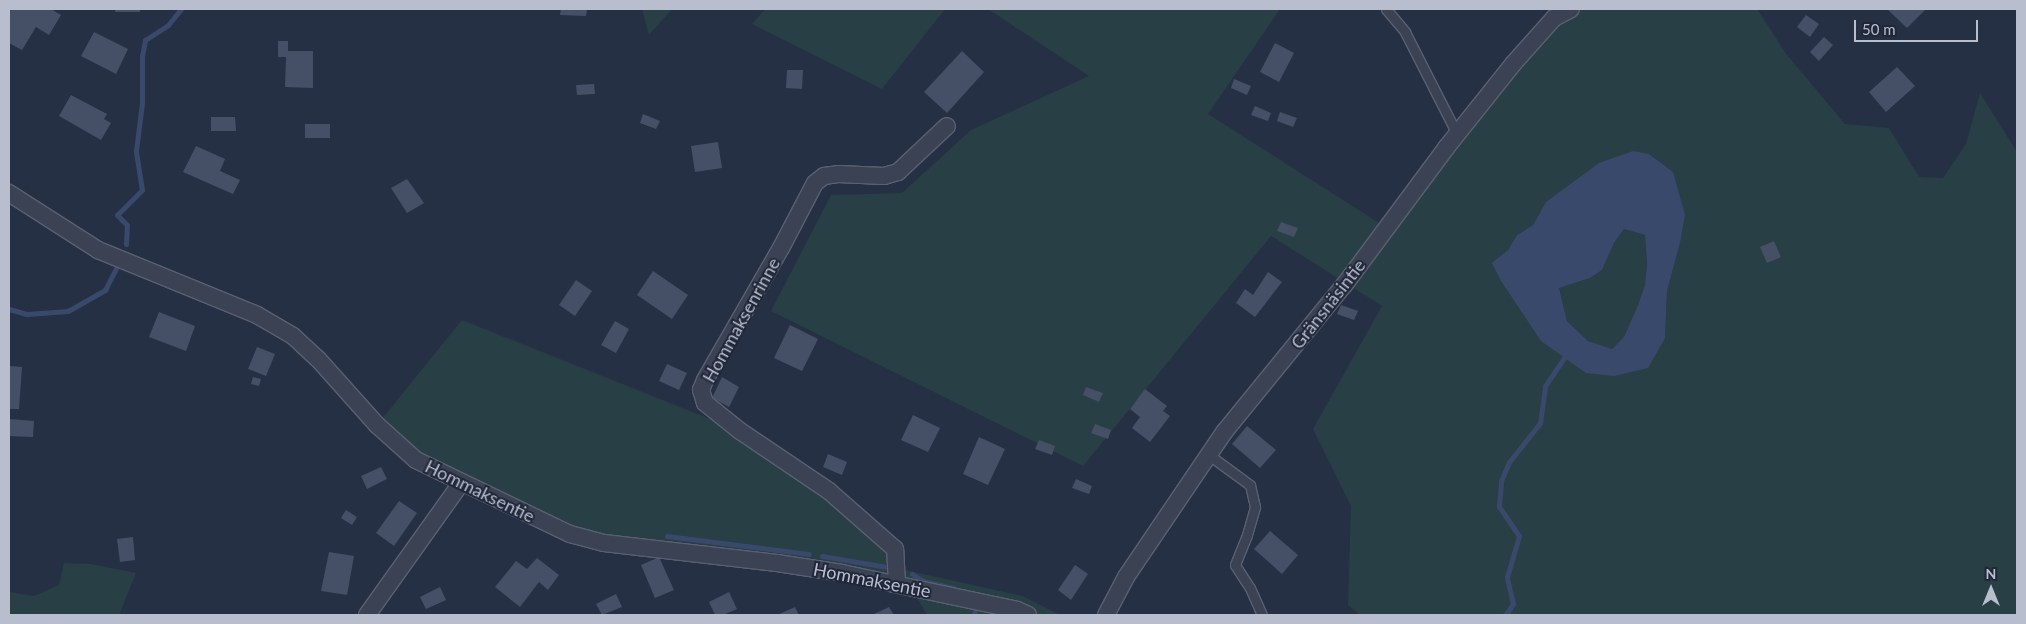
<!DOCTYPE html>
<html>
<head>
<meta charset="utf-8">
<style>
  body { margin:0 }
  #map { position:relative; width:2026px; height:624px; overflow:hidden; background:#263044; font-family:Lato,sans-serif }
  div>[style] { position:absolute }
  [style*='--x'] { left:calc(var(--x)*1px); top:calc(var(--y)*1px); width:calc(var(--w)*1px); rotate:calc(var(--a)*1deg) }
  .green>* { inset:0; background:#283f45 }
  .water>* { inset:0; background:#39496c }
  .stream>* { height:5px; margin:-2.5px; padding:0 2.5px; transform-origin:2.5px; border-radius:2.5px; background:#39496c }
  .building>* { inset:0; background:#454f66 }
  .roads { filter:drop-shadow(1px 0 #596071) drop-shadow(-1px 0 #596071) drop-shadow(0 1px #596071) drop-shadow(0 -1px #596071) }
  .lane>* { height:9px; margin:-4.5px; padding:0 4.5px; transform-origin:4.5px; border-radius:4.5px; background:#3b4254 }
  .street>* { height:16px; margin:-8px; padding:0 8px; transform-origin:8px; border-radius:8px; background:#3b4254 }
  span { translate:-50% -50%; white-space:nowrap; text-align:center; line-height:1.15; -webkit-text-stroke:4px #1f2739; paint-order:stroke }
  .street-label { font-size:18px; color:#b8becd }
  .frame { position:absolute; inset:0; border:10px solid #b8becd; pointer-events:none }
  .north { position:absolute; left:1966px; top:564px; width:50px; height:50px; -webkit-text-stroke:4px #1f2739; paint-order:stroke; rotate:0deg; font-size:14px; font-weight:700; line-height:20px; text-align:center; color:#b8becd }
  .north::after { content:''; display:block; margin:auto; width:18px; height:22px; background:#b8becd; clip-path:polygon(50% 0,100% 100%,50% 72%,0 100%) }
  .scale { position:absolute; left:1854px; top:20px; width:124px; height:22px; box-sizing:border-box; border:2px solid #b8becd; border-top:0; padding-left:6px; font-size:15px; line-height:18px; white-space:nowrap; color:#b8becd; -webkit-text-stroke:4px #1f2739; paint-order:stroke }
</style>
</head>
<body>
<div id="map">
  <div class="green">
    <div style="clip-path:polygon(642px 9px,672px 9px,649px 35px)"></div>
    <div style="clip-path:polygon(765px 9px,945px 9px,882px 89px,752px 24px)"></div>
    <div style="clip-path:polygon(evenodd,988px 9px,1280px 9px,1208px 114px,1387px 228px,1563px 9px,1757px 9px,1787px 55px,1845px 124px,1889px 128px,1919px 177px,1943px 178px,1966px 144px,1980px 93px,2017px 152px,2017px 615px,1360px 615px,1348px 605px,1351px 506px,1313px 429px,1382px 306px,1271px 236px,1083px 466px,771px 311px,831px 195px,902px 193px,971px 130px,1089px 76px,988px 9px,1568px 188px,1680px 243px,1667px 291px,1665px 338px,1586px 373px,1493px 263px,1508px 250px,1517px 235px,1533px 225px,1546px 202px,1568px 188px)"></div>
    <div style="clip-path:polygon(1624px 229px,1645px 235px,1647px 264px,1645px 285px,1638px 305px,1624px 337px,1612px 349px,1588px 341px,1567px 321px,1559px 288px,1590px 278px,1602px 270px,1614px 243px)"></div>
    <div style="clip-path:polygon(462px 320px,740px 431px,895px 549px,896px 568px,1022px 596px,1060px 615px,1028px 615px,897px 584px,604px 543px,461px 483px,377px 425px)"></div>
    <div style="clip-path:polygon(64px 563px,91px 564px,136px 573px,119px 615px,9px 615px,9px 592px,34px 596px,59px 585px)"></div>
    <div style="clip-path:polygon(916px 596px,1013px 615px,927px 615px)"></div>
  </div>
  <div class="water">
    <div style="clip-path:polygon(evenodd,1633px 151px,1649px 154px,1673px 172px,1685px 215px,1680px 243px,1667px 291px,1665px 338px,1648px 368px,1614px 376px,1586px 373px,1541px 341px,1501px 281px,1492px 263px,1508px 250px,1517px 235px,1533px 225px,1546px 202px,1599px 163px,1633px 151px,1624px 229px,1645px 235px,1647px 264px,1645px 285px,1638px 305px,1624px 337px,1612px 349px,1588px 341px,1567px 321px,1559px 288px,1590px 278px,1602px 270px,1614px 243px,1624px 229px)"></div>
  </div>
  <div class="stream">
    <div style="--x:126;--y:244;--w:19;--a:-87"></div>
    <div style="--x:127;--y:225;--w:14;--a:-135"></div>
    <div style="--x:117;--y:215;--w:35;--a:-45"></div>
    <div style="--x:142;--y:190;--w:39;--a:-99"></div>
    <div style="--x:136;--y:151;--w:48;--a:-82.9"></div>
    <div style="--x:142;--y:103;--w:47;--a:-90"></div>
    <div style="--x:142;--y:56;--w:16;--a:-79"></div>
    <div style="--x:145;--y:40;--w:27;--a:-33"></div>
    <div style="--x:168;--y:25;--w:21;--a:-51"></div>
    <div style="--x:9;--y:309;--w:19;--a:16"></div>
    <div style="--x:27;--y:314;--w:41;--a:-4.2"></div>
    <div style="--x:68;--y:311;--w:43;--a:-29.6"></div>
    <div style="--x:105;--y:290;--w:25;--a:-63"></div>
    <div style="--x:667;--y:536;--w:143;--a:7.2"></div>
    <div style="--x:822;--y:556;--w:66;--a:9.6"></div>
    <div style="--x:912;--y:574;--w:13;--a:32"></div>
    <div style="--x:923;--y:581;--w:31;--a:13"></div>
    <div style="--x:974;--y:615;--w:11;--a:-75"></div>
    <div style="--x:1505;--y:615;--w:14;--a:-54"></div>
    <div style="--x:1513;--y:604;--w:28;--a:-103"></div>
    <div style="--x:1507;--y:577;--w:43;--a:-73.7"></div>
    <div style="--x:1519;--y:536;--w:36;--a:-124"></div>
    <div style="--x:1499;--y:506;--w:25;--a:-85"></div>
    <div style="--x:1501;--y:481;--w:21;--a:-67"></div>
    <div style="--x:1509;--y:462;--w:50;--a:-51.5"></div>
    <div style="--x:1540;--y:423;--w:37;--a:-82"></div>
    <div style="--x:1545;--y:386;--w:34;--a:-56"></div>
  </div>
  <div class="building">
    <div style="clip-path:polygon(9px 9px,51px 9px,61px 15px,49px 35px,36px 27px,22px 50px,9px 43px)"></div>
    <div style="clip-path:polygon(115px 9px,140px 9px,140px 12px,115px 12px)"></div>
    <div style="clip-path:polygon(561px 9px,587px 9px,586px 16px,560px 15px)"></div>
    <div style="clip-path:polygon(1887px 9px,1924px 9px,1925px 10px,1907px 28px)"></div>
    <div style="clip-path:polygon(1806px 15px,1819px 24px,1810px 37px,1797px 27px)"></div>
    <div style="clip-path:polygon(94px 32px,128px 49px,116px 74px,81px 56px)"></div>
    <div style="clip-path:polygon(1824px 37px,1833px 45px,1819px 61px,1810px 52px)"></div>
    <div style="clip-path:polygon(278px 41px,288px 41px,288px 51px,313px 51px,313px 88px,285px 87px,286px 57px,278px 57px)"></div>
    <div style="clip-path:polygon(1275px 43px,1294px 53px,1279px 82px,1260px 72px)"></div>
    <div style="clip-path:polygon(962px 51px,984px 72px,947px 113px,924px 92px)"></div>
    <div style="clip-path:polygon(1897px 67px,1915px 86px,1886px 112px,1869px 92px)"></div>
    <div style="clip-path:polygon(787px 70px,803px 70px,802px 89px,786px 88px)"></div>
    <div style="clip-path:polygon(1234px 79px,1251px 86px,1247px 95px,1231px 88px)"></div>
    <div style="clip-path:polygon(594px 84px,595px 94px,577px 95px,576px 85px)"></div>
    <div style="clip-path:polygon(71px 95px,107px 114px,104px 119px,111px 123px,101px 140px,59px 116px)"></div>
    <div style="clip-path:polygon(1255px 106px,1271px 113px,1268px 121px,1251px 115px)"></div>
    <div style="clip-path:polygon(1280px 112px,1297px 118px,1293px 127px,1277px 121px)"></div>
    <div style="clip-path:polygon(643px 114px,660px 121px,656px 129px,640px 123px)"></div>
    <div style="clip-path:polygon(211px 117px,235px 117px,236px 131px,211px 131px)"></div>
    <div style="clip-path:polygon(305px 124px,330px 124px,330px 138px,305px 138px)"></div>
    <div style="clip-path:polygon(718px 142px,722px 168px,695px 172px,691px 146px)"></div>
    <div style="clip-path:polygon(196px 146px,225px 159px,220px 171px,240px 180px,233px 194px,183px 172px)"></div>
    <div style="clip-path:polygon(407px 179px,424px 203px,407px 213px,391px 188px)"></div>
    <div style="clip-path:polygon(1281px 222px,1298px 228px,1294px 237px,1277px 231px)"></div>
    <div style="clip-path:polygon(1774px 241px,1781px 257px,1767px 263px,1760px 247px)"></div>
    <div style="clip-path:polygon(653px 271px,688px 295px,672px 319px,637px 295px)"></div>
    <div style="clip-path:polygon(1268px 272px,1282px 282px,1255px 317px,1236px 303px,1245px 289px,1253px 295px)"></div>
    <div style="clip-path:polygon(576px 280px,592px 291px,575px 316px,559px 305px)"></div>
    <div style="clip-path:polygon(1341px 305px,1358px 311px,1354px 320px,1337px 314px)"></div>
    <div style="clip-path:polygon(159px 312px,195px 326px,186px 351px,149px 337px)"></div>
    <div style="clip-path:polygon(615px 321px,629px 329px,616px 353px,601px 345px)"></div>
    <div style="clip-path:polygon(790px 325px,818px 339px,802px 371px,774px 358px)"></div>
    <div style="clip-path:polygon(257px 347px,275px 354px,266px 376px,248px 369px)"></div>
    <div style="clip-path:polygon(667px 364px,687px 373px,679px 390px,659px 381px)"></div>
    <div style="clip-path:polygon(9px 366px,22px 367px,19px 409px,9px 409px)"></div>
    <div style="clip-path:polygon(253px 377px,261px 379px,259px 386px,251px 384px)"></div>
    <div style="clip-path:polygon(722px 377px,739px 387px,729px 407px,712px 398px)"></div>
    <div style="clip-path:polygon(1086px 387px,1103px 393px,1099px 402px,1083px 395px)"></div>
    <div style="clip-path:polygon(1145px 389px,1167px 406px,1163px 411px,1170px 416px,1150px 442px,1132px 428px,1140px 417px,1130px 409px)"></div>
    <div style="clip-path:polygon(913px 415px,940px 428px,928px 452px,901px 440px)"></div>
    <div style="clip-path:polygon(9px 419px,34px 421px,33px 437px,9px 436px)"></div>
    <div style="clip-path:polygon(1095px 424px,1111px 430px,1108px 439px,1091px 433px)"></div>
    <div style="clip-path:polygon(1247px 426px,1276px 450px,1260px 468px,1232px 444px)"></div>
    <div style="clip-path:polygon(979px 437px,1005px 449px,988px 485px,963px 474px)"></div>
    <div style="clip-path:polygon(1039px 440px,1055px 446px,1052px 455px,1035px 449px)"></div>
    <div style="clip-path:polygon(828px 454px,847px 462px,842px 475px,823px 467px)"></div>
    <div style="clip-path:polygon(381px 467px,387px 479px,367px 489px,361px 476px)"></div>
    <div style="clip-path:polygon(1076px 479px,1092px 486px,1089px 494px,1072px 488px)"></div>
    <div style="clip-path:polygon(399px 501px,417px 513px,394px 546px,376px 533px)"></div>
    <div style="clip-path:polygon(346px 510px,357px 517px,352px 525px,341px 518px)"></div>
    <div style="clip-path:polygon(1270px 531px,1298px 555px,1282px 574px,1254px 549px)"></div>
    <div style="clip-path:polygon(133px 537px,135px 560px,120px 562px,117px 539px)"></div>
    <div style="clip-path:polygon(329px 552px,354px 556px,347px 595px,321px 591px)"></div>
    <div style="clip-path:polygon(659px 557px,674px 590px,655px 598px,641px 565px)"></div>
    <div style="clip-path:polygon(537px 558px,559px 575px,548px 590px,539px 582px,520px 607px,495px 587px,516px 561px,527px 569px)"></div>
    <div style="clip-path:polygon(1075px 565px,1088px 574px,1071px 600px,1058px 590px)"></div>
    <div style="clip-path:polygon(440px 587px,446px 600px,426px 609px,420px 597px)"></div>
    <div style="clip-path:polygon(729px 592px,737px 609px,723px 615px,715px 615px,709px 602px)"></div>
    <div style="clip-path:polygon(616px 594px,622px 607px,602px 615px,596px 604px)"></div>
    <div style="clip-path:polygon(795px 607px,799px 615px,777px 615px)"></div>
    <div style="clip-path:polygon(889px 607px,894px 615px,872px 615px)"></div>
  </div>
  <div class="roads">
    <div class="lane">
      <div style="--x:1386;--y:9;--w:30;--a:50"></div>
      <div style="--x:1405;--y:32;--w:114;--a:63"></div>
      <div style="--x:1209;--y:455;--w:51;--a:36.2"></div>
      <div style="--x:1250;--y:485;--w:23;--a:77"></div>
      <div style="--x:1255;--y:507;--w:29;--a:106"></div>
      <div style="--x:1247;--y:535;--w:32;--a:112"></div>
      <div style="--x:1235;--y:565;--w:27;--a:57"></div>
      <div style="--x:1250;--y:588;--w:30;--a:66"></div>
    </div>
    <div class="street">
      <div style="--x:9;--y:193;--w:106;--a:32.6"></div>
      <div style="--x:98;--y:250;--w:172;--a:22.2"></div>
      <div style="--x:257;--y:315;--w:42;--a:30.3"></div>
      <div style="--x:293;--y:336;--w:34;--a:43"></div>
      <div style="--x:318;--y:359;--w:89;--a:48.2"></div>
      <div style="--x:377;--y:425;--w:52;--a:41.9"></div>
      <div style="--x:416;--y:460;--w:171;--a:25.7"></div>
      <div style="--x:570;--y:534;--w:35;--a:15"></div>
      <div style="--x:604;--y:543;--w:174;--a:6.6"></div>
      <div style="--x:777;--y:563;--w:66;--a:8.7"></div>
      <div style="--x:842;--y:573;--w:179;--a:11.9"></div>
      <div style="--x:1017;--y:610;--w:12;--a:24"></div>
      <div style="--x:897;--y:584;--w:35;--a:-93"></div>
      <div style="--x:895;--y:549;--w:88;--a:-138.7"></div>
      <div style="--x:829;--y:491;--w:107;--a:-146"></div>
      <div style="--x:740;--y:431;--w:45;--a:-141.3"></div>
      <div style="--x:705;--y:403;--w:14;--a:-107"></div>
      <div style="--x:701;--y:390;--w:11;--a:-68"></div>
      <div style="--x:705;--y:380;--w:152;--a:-60.1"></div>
      <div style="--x:781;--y:248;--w:73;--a:-62.4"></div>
      <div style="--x:815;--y:183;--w:11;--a:-38"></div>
      <div style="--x:824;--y:176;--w:14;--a:-8"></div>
      <div style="--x:838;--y:174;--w:46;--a:2.5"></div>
      <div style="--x:884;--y:176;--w:15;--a:-16"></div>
      <div style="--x:898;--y:172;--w:67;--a:-43.2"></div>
      <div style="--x:367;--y:615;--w:162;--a:-54.5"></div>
      <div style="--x:1106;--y:615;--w:43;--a:-62.2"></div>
      <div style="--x:1126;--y:577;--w:176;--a:-55.9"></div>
      <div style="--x:1225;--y:431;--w:190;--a:-50.8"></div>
      <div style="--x:1345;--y:284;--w:169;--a:-53.4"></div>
      <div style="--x:1446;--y:148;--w:107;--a:-51.4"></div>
      <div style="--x:1513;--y:64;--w:62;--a:-48.3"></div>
      <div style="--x:1554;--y:18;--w:19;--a:-28"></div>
    </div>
  </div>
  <div class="street-label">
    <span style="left:1328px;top:304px;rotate:-52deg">Gränsnäsintie</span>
    <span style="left:741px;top:320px;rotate:-61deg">Hommaksenrinne</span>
    <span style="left:480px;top:491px;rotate:26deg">Hommaksentie</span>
    <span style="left:872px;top:580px;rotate:11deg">Hommaksentie</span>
  </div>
  <div class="frame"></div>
  <div class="north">N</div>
  <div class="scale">50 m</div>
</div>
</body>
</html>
